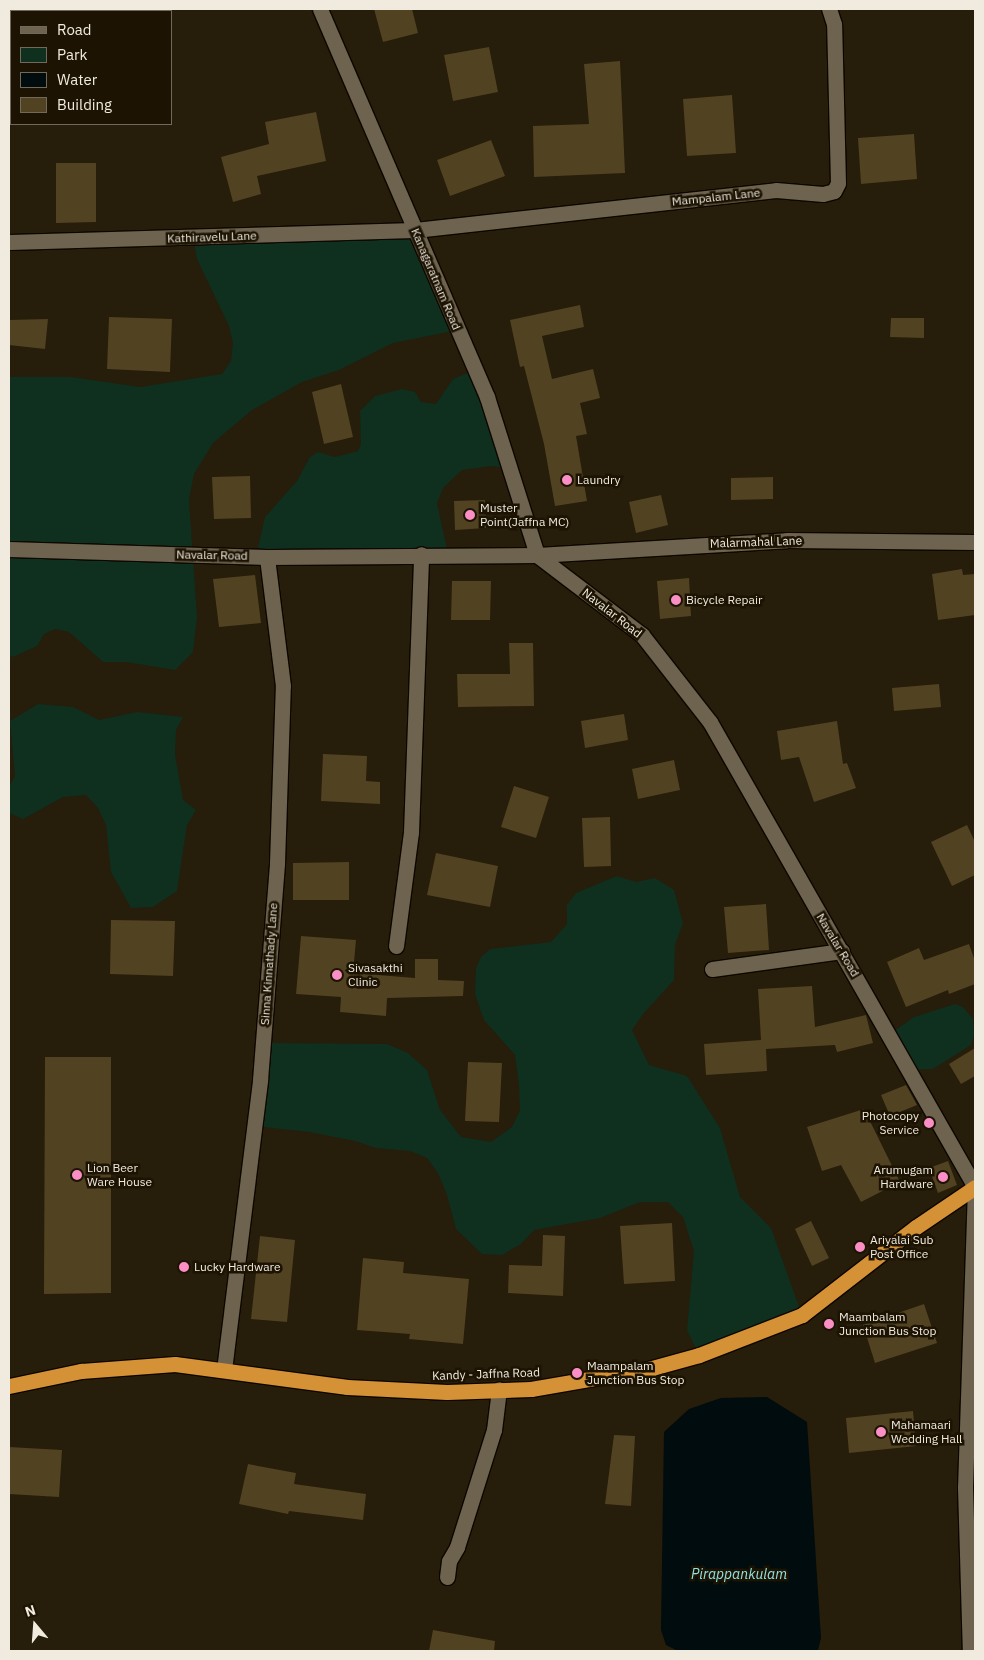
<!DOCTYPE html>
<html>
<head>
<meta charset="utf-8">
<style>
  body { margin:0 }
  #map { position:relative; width:984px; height:1660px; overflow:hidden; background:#261d0a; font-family:"IBM Plex Sans",sans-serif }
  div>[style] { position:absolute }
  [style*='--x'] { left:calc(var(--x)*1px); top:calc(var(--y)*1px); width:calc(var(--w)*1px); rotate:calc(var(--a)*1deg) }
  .green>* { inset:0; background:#0f2f1f }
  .water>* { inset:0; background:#000c0d }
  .building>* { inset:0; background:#514222 }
  .roads { filter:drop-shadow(1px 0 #0e0700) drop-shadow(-1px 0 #0e0700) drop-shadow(0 1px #0e0700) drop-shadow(0 -1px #0e0700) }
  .minor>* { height:15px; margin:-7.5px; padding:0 7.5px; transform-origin:7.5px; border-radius:7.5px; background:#6e634f }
  .highway>* { height:15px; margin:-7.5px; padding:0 7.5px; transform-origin:7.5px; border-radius:7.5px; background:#d59135 }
  .dots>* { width:14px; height:14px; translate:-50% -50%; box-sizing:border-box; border:2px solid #1c1303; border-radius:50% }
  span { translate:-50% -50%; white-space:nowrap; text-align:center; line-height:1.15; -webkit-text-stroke:5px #1c1303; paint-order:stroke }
  .street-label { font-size:12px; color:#f1ebdf }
  .poi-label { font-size:12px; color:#f1ebdf }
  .left { translate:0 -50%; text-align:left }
  .right { translate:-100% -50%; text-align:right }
  .water-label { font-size:14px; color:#8fe3e5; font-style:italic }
  .frame { position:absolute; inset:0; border:10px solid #f1ebdf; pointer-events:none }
  .legend { position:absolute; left:10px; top:10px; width:162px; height:115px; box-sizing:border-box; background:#1c1303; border:1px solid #71695b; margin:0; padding:6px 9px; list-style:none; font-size:15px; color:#f1ebdf }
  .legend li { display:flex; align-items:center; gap:10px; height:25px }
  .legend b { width:25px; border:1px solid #71695b }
  .north { position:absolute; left:10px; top:1600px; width:50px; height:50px; -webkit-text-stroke:4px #1c1303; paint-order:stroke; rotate:342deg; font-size:14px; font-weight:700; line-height:20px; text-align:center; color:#f1ebdf }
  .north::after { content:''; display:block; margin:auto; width:18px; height:22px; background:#f1ebdf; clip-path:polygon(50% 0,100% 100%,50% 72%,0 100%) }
</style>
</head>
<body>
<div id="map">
  <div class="green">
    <div style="clip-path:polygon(415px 230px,458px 330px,393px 343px,339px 370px,302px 382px,252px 410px,213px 443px,194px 474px,189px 500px,197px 617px,193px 652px,175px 670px,126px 662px,103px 662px,69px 632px,55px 629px,44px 634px,37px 646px,13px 657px,9px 655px,9px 377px,71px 377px,140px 387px,222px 374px,231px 361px,233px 343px,229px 326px,197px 259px,193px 237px)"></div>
    <div style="clip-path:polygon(475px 370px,509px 468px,491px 466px,462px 470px,443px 488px,437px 503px,448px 554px,256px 556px,265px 517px,297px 481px,310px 457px,318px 452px,335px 457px,358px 451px,361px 444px,360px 411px,375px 396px,402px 389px,415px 392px,421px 402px,436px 404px,453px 379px)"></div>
    <div style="clip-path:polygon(38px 704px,73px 707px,99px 720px,137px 712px,183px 717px,176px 730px,175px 754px,183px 800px,196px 810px,187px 825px,177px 891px,153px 907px,131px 908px,111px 872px,106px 825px,98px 808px,86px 795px,63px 797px,23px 819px,9px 813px,9px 787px,15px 776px,10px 721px)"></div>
    <div style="clip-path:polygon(617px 876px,636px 882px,655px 878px,674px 890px,683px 923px,675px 945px,674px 980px,643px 1014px,632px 1030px,649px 1065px,687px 1076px,720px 1128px,740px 1197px,771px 1228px,802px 1315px,699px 1355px,687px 1330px,694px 1251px,683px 1217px,668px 1202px,640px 1202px,600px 1218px,534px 1230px,521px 1244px,502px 1255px,482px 1254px,456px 1229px,447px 1195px,438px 1173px,427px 1158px,410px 1151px,376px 1148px,355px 1141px,309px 1132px,254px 1126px,263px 1043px,387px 1044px,408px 1053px,427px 1070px,440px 1110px,461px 1137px,491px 1142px,512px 1127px,520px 1111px,519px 1085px,515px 1055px,484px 1020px,475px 994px,476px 968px,481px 957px,490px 949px,551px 942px,567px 924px,567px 905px,576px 893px)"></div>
    <div style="clip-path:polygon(955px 1004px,963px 1007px,973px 1019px,974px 1035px,971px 1045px,933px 1069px,911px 1070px,890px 1034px,914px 1017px)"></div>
  </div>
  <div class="water">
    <div style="clip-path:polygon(767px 1397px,807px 1422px,821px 1638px,818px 1650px,678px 1651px,666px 1645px,661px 1630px,664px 1432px,689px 1409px,721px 1398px)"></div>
  </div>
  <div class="building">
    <div style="clip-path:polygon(374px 9px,412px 9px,418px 33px,383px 42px)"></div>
    <div style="clip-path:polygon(489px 47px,498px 92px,453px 101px,444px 55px)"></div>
    <div style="clip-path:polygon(620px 61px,625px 173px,534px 177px,533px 126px,589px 124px,584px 64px)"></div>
    <div style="clip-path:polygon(732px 95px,736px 153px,687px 156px,683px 99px)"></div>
    <div style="clip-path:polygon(316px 112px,326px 161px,257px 176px,261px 194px,233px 202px,221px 157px,269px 144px,265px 122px)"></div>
    <div style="clip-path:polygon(914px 134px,917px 179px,861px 184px,858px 138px)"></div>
    <div style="clip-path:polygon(491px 140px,505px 176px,450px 196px,437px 160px)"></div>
    <div style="clip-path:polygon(56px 163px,96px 163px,96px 222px,56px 223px)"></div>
    <div style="clip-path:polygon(580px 305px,584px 327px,542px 336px,552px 379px,593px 369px,600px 398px,580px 403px,587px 434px,576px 436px,587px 501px,555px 506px,544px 444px,524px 366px,520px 367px,510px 320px)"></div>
    <div style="clip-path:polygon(109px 317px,172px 319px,170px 372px,107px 369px)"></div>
    <div style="clip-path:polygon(891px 318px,924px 318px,924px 338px,890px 337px)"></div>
    <div style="clip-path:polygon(48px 319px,45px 349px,9px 345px,9px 320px)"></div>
    <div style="clip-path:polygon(341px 384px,353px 437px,324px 444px,312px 392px)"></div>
    <div style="clip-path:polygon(250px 476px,251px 518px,214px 519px,212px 477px)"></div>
    <div style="clip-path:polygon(773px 477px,773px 499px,731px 500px,731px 478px)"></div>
    <div style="clip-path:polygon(661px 495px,668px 525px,636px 533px,629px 502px)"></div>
    <div style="clip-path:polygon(485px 500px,486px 528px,455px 530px,454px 501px)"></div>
    <div style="clip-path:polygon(962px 569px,963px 575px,975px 574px,975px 615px,938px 620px,932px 574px)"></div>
    <div style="clip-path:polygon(255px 575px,261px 623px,219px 627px,213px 579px)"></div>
    <div style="clip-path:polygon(689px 578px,691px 616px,660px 619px,657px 581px)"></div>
    <div style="clip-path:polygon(452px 581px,491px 581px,490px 620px,451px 620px)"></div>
    <div style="clip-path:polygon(509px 643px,533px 643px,534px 706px,458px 707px,457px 674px,510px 674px)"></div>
    <div style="clip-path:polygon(939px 684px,941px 707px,894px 711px,892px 688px)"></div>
    <div style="clip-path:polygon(624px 714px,628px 740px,585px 748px,581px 721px)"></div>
    <div style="clip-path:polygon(837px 721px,843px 764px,847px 763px,856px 788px,814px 802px,799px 757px,781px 760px,777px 731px)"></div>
    <div style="clip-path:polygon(323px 754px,367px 756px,366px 781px,380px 782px,380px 804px,321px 801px)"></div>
    <div style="clip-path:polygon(674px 760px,680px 790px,638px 799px,632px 769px)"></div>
    <div style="clip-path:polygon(514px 786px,549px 797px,536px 838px,501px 827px)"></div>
    <div style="clip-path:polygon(610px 817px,611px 866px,584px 867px,582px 818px)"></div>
    <div style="clip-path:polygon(967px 825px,975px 842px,975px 875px,952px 886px,931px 842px)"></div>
    <div style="clip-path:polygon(436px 853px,498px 866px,490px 907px,427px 895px)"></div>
    <div style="clip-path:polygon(349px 862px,349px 900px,293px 900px,293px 863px)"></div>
    <div style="clip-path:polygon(766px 904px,769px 950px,728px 953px,724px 907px)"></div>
    <div style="clip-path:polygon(111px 920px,175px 921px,173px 976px,110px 974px)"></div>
    <div style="clip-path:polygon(301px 936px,356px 940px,353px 973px,415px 978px,415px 959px,438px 959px,438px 980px,464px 981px,463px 996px,387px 998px,386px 1016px,340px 1012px,341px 997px,296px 994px)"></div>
    <div style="clip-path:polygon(969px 944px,975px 961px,975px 984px,949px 994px,948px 990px,906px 1007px,887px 962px,919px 948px,924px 960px)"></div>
    <div style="clip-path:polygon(812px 986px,815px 1027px,866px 1015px,873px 1043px,837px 1052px,835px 1045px,766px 1049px,767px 1071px,706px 1075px,704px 1044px,761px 1040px,758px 989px)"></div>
    <div style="clip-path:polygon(975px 1048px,975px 1076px,961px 1084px,949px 1064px)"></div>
    <div style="clip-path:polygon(45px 1057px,111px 1057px,111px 1293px,44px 1294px)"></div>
    <div style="clip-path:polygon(468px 1062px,502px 1063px,499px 1122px,465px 1121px)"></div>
    <div style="clip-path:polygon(906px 1085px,917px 1105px,890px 1116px,881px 1095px)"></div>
    <div style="clip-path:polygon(864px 1109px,900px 1182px,861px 1202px,841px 1165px,822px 1171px,807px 1127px)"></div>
    <div style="clip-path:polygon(948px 1161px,957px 1185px,938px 1193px,929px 1168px)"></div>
    <div style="clip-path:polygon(811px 1221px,829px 1258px,812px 1266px,795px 1229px)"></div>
    <div style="clip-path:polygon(672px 1223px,675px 1281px,624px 1284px,620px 1226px)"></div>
    <div style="clip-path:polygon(543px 1235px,565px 1236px,563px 1296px,508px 1293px,509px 1265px,542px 1266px)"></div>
    <div style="clip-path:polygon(260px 1236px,295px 1240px,287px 1322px,251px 1319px)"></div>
    <div style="clip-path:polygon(363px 1258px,404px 1262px,403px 1273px,469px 1279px,463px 1344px,409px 1339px,410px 1334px,357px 1330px)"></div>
    <div style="clip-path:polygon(924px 1304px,937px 1343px,875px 1363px,863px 1325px)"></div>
    <div style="clip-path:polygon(913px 1411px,916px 1446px,849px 1453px,846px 1418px)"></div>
    <div style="clip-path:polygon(614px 1435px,635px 1436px,631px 1506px,605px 1504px)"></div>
    <div style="clip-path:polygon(9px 1447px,62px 1450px,59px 1497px,9px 1494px)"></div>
    <div style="clip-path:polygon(248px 1464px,296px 1473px,294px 1484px,366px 1494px,363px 1520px,289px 1511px,288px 1514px,239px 1504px)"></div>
    <div style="clip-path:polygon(433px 1630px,495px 1641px,494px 1651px,429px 1651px)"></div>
  </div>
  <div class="roads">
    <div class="minor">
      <div style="--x:320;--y:9;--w:422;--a:66.7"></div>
      <div style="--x:487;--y:397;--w:166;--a:72.4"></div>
      <div style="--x:537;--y:555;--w:250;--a:-3.4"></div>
      <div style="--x:787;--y:540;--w:188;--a:0.6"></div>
      <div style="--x:9;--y:242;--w:406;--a:-1.7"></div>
      <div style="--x:415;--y:230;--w:363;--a:-6.3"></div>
      <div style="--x:776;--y:190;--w:47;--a:4.9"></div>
      <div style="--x:823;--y:194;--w:11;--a:-15"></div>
      <div style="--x:834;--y:191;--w:9;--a:-63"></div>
      <div style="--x:838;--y:183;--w:159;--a:-91.4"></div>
      <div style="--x:834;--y:24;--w:16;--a:-108"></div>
      <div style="--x:9;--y:549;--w:258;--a:1.8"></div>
      <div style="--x:267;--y:557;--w:270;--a:-0.4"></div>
      <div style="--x:537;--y:555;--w:132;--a:37.3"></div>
      <div style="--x:642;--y:635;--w:110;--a:52"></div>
      <div style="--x:710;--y:722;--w:535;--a:60.32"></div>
      <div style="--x:975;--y:1187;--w:300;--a:91.9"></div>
      <div style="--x:965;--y:1487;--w:164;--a:88.3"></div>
      <div style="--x:396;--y:946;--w:115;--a:-82.5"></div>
      <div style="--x:411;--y:832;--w:278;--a:-87.9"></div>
      <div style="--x:712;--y:969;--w:131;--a:-7.9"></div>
      <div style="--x:224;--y:1370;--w:292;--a:-82.9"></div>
      <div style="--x:260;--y:1080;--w:218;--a:-85.5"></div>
      <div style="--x:277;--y:863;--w:177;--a:-88.1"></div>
      <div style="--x:283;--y:686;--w:130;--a:-97.1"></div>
      <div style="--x:447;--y:1577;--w:16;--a:-83"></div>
      <div style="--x:449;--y:1561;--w:16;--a:-60"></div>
      <div style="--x:457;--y:1547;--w:123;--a:-72.5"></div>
      <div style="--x:494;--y:1430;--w:41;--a:-83"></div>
    </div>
    <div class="highway">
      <div style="--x:9;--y:1386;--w:74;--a:-11.8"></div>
      <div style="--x:81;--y:1371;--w:94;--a:-4.3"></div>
      <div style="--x:175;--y:1364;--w:174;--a:7.6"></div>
      <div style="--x:347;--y:1387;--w:100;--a:2.9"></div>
      <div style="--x:447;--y:1392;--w:84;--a:-2"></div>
      <div style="--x:531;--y:1389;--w:123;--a:-9.8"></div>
      <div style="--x:652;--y:1368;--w:49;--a:-15.5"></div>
      <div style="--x:699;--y:1355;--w:110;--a:-21.2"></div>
      <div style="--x:802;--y:1315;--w:144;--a:-37.7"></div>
      <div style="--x:916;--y:1227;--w:71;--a:-34.1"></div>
    </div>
  </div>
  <div class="dots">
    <div style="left:567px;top:480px;background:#fb8fc5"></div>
    <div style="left:470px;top:515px;background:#fb8fc5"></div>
    <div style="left:676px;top:600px;background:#fb8fc5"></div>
    <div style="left:337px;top:975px;background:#fb8fc5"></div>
    <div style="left:929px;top:1123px;background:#fb8fc5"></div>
    <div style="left:77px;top:1175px;background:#fb8fc5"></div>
    <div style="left:943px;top:1177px;background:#fb8fc5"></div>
    <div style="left:860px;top:1247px;background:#fb8fc5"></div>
    <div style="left:184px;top:1267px;background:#fb8fc5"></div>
    <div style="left:829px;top:1324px;background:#fb8fc5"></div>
    <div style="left:577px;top:1373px;background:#fb8fc5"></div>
    <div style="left:881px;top:1432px;background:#fb8fc5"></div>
  </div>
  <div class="street-label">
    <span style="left:716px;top:197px;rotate:-6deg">Mampalam Lane</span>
    <span style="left:212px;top:237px;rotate:-2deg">Kathiravelu Lane</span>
    <span style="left:436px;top:279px;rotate:67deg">Kanagaratnam Road</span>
    <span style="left:756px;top:542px;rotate:-2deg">Malarmahal Lane</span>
    <span style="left:212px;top:555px;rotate:1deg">Navalar Road</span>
    <span style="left:612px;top:613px;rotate:38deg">Navalar Road</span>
    <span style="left:838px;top:945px;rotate:59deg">Navalar Road</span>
    <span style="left:269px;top:964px;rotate:-86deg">Sinna Kinnathady Lane</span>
    <span style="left:486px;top:1374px;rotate:-2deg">Kandy - Jaffna Road</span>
  </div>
  <div class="poi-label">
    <span class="left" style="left:577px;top:480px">Laundry</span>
    <span class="left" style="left:480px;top:515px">Muster<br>Point(Jaffna MC)</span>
    <span class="left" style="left:686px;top:600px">Bicycle Repair</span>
    <span class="left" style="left:348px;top:975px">Sivasakthi<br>Clinic</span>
    <span class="right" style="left:919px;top:1123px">Photocopy<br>Service</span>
    <span class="left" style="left:87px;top:1175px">Lion Beer<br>Ware House</span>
    <span class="right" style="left:933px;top:1177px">Arumugam<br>Hardware</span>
    <span class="left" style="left:870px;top:1247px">Ariyalai Sub<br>Post Office</span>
    <span class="left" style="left:194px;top:1267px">Lucky Hardware</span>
    <span class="left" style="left:839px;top:1324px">Maambalam<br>Junction Bus Stop</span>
    <span class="left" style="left:587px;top:1373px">Maampalam<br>Junction Bus Stop</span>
    <span class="left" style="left:891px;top:1432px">Mahamaari<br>Wedding Hall</span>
  </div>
  <div class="water-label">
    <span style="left:739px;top:1574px">Pirappankulam</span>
  </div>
  <div class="frame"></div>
  <ul class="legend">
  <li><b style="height:6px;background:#6e634f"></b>Road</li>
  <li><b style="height:14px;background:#0f2f1f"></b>Park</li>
  <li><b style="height:14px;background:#000c0d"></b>Water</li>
  <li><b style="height:14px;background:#514222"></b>Building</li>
  </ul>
  <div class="north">N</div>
</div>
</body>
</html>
